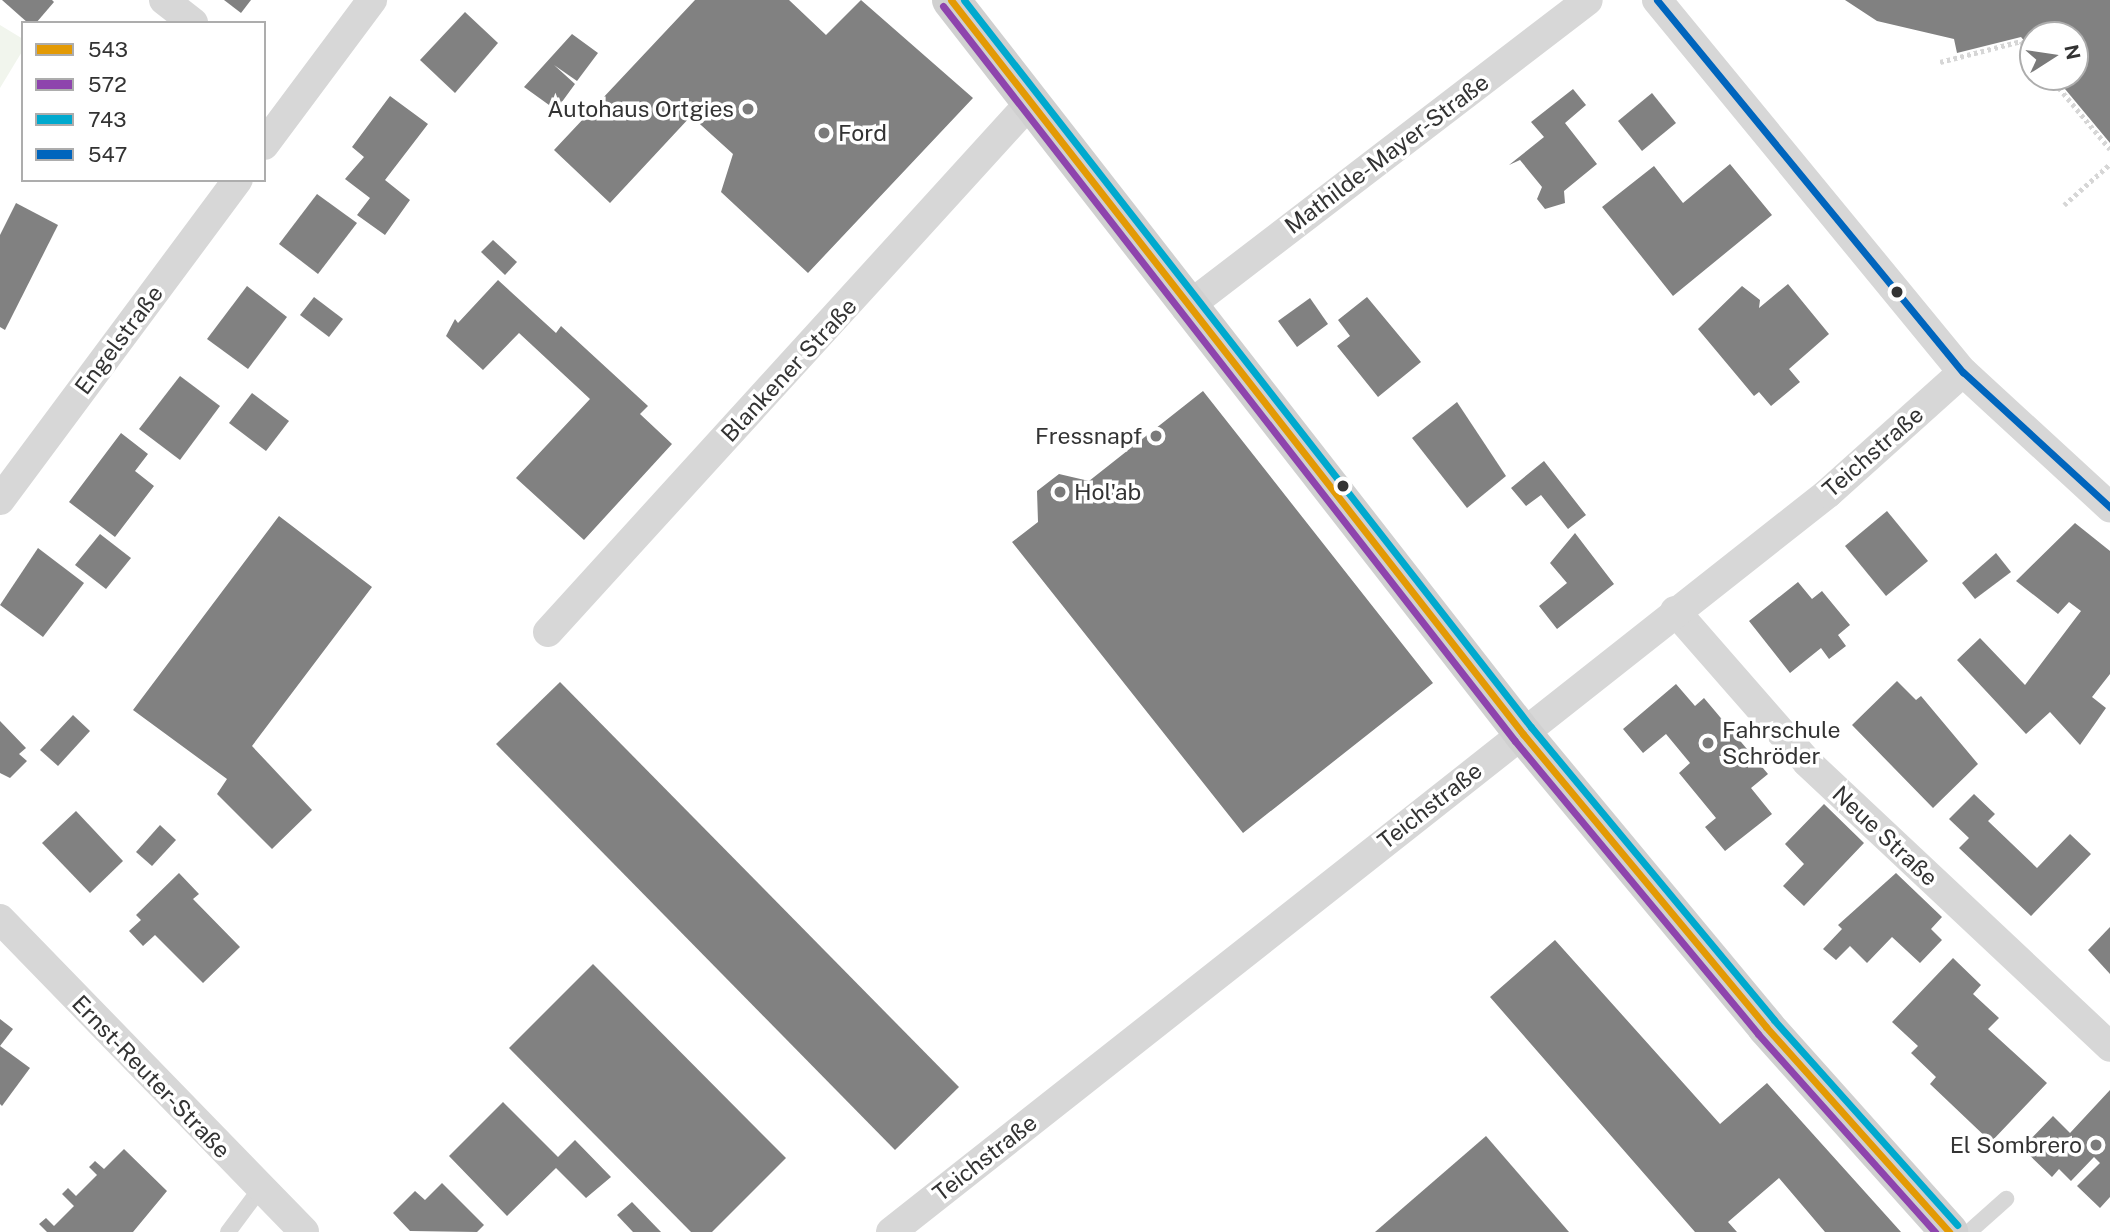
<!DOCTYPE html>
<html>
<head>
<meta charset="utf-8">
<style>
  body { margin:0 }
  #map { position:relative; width:2110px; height:1232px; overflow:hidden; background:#fff; font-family:"Public Sans",sans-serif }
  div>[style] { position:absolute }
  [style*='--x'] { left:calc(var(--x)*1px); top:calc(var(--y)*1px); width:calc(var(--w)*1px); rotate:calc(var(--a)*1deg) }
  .green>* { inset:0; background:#f1f5ed }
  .building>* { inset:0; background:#818181 }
  .path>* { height:4.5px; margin-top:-2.25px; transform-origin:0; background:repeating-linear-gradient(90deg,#d6d6d6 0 3.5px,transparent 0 7px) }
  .service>* { height:16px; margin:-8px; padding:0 8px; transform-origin:8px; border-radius:8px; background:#d7d7d7 }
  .minor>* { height:30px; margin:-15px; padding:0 15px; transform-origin:15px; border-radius:15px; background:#d7d7d7 }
  .secondary>* { height:38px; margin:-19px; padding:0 19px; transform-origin:19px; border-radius:19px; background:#d0d0d0 }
  .bus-1>* { height:7px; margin:-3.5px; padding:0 3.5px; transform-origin:3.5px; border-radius:3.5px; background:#e39a05 }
  .bus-2>* { height:7px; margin:-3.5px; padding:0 3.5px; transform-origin:3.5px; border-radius:3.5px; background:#8e44ad }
  .bus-3>* { height:7px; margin:-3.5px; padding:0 3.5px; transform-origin:3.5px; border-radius:3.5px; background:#00a9ce }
  .bus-4>* { height:7px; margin:-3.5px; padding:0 3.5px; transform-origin:3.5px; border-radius:3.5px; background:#0065bd }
  .dots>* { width:19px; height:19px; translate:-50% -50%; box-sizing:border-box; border:4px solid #fff; border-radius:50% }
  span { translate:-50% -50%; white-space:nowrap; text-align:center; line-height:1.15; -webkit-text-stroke:7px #fff; paint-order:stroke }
  .poi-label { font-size:23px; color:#333 }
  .right { translate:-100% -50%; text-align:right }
  .left { translate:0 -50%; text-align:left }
  .street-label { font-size:23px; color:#333 }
  .legend { position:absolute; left:21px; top:21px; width:245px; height:161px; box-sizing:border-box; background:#fff; border:2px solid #adadad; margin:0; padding:9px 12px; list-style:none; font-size:21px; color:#333 }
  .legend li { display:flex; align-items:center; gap:14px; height:35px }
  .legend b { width:35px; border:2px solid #adadad }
  .north { position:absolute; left:2019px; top:21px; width:70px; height:70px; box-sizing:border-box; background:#fff; border:2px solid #adadad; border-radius:50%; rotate:78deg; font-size:19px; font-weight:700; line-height:28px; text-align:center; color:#333 }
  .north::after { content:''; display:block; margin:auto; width:24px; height:32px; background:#7a7a7a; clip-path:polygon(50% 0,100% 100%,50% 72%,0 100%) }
</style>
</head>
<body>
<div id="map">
  <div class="green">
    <div style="clip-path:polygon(0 25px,23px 39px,23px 50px,0 88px)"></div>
  </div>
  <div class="building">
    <div style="clip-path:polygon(2px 0,52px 0,54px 2px,36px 23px,28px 23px)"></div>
    <div style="clip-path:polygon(224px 0,251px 0,241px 13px)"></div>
    <div style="clip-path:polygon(695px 0,789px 0,826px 35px,861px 0,973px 98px,808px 273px,721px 192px,733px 154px,691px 116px,610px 203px,554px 150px)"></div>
    <div style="clip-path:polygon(1845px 0,2110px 0,2110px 143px,2055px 77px,2075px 77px,2075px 35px,2033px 35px,2033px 51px,2021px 37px,1957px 53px,1954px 39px,1877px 21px)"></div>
    <div style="clip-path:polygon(465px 12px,498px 43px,455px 93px,420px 60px)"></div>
    <div style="clip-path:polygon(572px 34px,598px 53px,577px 81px,554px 65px,575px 84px,556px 110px,524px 87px)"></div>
    <div style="clip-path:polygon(1573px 89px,1586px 105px,1565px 123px,1597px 164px,1564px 191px,1565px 203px,1545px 209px,1537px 199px,1542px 187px,1520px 160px,1509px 165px,1544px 137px,1531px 122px)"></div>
    <div style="clip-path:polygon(1652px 93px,1676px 123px,1642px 151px,1618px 121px)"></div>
    <div style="clip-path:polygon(390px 96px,428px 124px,385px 180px,410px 200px,385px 235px,357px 215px,370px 198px,345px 179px,364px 157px,352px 147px)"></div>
    <div style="clip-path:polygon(1730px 164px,1772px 215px,1673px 296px,1602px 207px,1654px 166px,1683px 203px)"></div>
    <div style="clip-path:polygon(317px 194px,357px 223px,318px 274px,279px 244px)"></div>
    <div style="clip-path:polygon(16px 203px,58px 225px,5px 330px,0 327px,0 235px)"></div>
    <div style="clip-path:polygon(493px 240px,517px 262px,505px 275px,481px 252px)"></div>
    <div style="clip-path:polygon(498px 280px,556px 333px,561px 326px,648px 406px,640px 414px,672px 444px,584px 540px,516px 478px,590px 399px,519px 333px,483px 370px,446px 336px,455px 319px,458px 323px)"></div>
    <div style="clip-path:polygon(1788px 284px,1829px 334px,1789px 369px,1800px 382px,1771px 406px,1759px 392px,1754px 396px,1698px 329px,1742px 286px,1760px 300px,1759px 308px)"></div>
    <div style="clip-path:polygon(247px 286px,287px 317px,248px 369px,207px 339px)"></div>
    <div style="clip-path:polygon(314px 297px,343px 319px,329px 337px,300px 315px)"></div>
    <div style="clip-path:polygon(1367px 297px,1421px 362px,1378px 397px,1337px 346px,1350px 336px,1338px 320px)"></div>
    <div style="clip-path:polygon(1310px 298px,1328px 324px,1297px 347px,1278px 321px)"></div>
    <div style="clip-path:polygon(180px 376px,220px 406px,180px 460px,139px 429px)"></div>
    <div style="clip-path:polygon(1203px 391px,1433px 683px,1243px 833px,1012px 542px,1038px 522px,1037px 491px,1059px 474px,1089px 481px)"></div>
    <div style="clip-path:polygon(252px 393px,289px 421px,266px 451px,229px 423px)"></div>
    <div style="clip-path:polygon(1457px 402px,1506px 476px,1467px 508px,1412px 438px)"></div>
    <div style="clip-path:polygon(121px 433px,148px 454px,135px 471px,154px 486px,115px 537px,69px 502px)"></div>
    <div style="clip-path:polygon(1544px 461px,1586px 515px,1568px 529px,1541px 495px,1526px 506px,1511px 488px)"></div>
    <div style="clip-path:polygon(1887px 511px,1928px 561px,1886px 596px,1845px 546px)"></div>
    <div style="clip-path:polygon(279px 516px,372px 587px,252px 746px,312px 810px,272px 849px,217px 794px,227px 779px,133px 710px)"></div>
    <div style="clip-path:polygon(2075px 523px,2110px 551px,2110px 674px,2092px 697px,2106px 708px,2080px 745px,2050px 712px,2026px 734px,1957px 660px,1980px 638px,2025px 685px,2081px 611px,2069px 602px,2058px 614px,2016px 581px)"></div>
    <div style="clip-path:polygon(1575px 533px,1614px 584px,1557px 629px,1539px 606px,1567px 583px,1550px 563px)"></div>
    <div style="clip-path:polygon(100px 534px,131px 558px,106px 589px,75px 565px)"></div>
    <div style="clip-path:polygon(38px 548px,84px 583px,43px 637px,0 605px)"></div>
    <div style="clip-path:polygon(1996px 553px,2011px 572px,1975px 599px,1962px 583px)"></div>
    <div style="clip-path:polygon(1798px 582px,1812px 599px,1822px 591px,1850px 625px,1838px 635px,1846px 646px,1829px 659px,1821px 648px,1790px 673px,1749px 621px)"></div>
    <div style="clip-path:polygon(1897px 681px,1916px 700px,1921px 696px,1978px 764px,1933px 808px,1852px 725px)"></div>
    <div style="clip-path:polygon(560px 682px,959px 1087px,895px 1150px,496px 744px)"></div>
    <div style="clip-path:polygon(1676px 684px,1695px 706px,1704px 698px,1768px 774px,1751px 788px,1772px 814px,1725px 851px,1705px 827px,1716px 818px,1679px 773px,1690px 763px,1666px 734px,1643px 753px,1623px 729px)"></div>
    <div style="clip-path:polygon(73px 715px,90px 731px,58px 766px,40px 750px)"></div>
    <div style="clip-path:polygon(0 721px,26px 748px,19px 754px,27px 761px,10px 778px,0 773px)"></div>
    <div style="clip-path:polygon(1974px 794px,1995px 814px,1988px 821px,2037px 868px,2070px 834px,2091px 854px,2031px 916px,1959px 848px,1969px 838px,1949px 819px)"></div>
    <div style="clip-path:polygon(1824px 804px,1864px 843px,1804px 906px,1783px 886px,1804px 864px,1785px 844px)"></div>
    <div style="clip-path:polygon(76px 811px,123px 861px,90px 893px,42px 843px)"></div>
    <div style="clip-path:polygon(160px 825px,176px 840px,152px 866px,136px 852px)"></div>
    <div style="clip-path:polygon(179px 873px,199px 894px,193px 899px,240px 947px,203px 983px,155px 935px,143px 946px,129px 931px,141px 920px,136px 915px)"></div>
    <div style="clip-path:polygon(1896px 873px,1942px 917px,1931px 929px,1942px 940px,1920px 963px,1892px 937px,1867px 963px,1850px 946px,1836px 960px,1823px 949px,1842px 929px,1838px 925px)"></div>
    <div style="clip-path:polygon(2110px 927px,2110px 974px,2088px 950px)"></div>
    <div style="clip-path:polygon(1555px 940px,1720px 1124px,1767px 1083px,1901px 1232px,1825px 1232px,1779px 1178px,1728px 1222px,1737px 1232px,1695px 1232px,1490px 997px)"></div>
    <div style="clip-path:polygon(1953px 958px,1981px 985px,1973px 994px,1999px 1018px,1988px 1029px,2047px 1083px,1991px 1142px,1930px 1084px,1936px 1077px,1911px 1053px,1918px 1046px,1892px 1022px)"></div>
    <div style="clip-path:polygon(593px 964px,786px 1158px,712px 1232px,691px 1232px,509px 1048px)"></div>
    <div style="clip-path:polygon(0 1019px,13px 1029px,0 1046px)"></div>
    <div style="clip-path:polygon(0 1046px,30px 1068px,2px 1106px,0 1104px)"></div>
    <div style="clip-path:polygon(2110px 1090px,2110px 1197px,2100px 1208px,2077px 1186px,2100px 1163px,2094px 1157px,2071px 1181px,2059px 1169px,2052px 1177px,2022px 1148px,2053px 1116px,2070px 1133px)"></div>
    <div style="clip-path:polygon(503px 1102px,558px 1157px,575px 1140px,611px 1177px,586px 1198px,556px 1168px,507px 1216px,449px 1156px)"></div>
    <div style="clip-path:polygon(1486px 1136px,1569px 1232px,1375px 1232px)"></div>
    <div style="clip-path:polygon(124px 1149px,167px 1191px,133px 1232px,47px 1232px,39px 1224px,46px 1218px,54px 1226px,74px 1206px,62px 1194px,68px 1188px,76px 1196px,97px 1175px,89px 1167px,95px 1161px,104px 1169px)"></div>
    <div style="clip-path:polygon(442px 1183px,484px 1225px,477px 1232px,410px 1231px,393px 1213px,415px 1191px,425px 1200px)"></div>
    <div style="clip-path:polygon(632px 1202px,661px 1232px,633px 1232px,617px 1215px)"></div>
  </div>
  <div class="path">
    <div style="--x:1940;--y:62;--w:84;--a:-14.5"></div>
    <div style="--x:2021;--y:41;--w:19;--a:51"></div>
    <div style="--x:2050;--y:77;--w:94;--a:50.2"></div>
    <div style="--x:2064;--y:205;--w:62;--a:-41.7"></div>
  </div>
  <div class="service">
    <div style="--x:228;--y:1232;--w:54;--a:-53.3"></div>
    <div style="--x:1969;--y:1232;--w:50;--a:-41.7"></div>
  </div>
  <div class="minor">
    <div style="--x:164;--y:0;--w:37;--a:38"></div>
    <div style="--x:1657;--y:0;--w:482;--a:50.6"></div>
    <div style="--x:1963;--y:372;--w:200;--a:42.6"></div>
    <div style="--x:264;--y:145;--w:181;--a:-53.3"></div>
    <div style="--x:1186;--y:308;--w:506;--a:-37.46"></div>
    <div style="--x:0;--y:500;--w:399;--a:-53.4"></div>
    <div style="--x:1675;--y:611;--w:201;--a:48.8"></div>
    <div style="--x:1807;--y:762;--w:416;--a:43.2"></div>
    <div style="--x:548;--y:632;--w:713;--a:-47.67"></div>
    <div style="--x:0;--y:919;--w:436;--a:45.8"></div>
    <div style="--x:891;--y:1232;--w:1193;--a:-38.26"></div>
    <div style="--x:1828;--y:493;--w:181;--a:-41.9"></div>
  </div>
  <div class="secondary">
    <div style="--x:951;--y:0;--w:931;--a:52.07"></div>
    <div style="--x:1523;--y:734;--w:381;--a:50.3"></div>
    <div style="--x:1766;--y:1027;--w:275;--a:48.2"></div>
  </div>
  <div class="bus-1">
    <div style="--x:951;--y:0;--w:931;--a:52.07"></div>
    <div style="--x:1523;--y:734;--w:381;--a:50.3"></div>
    <div style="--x:1766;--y:1027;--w:275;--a:48.2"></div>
  </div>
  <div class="bus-2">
    <div style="--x:943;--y:6;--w:931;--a:52.11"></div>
    <div style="--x:1515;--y:741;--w:381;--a:50.3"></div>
    <div style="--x:1758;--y:1034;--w:266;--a:48.2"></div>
  </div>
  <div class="bus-3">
    <div style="--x:964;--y:0;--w:922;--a:52.05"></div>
    <div style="--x:1531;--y:727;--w:381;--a:50.3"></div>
    <div style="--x:1774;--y:1020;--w:275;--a:48.2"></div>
  </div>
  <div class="bus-4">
    <div style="--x:1657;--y:0;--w:482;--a:50.6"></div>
    <div style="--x:1963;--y:372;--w:200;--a:42.6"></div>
  </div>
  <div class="dots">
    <div style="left:748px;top:109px;background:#7a7a7a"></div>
    <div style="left:824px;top:133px;background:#7a7a7a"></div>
    <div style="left:1897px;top:292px;background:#333"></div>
    <div style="left:1156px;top:436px;background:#7a7a7a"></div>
    <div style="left:1343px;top:486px;background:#333"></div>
    <div style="left:1060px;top:492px;background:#7a7a7a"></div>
    <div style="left:1708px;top:743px;background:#7a7a7a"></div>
    <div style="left:2096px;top:1145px;background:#7a7a7a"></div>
  </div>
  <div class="poi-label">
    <span class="right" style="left:734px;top:109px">Autohaus Ortgies</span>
    <span class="left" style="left:838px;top:133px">Ford</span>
    <span class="right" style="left:1142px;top:436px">Fressnapf</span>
    <span class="left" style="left:1074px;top:492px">Hol'ab</span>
    <span class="left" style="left:1722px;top:743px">Fahrschule<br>Schröder</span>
    <span class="right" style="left:2082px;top:1145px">El Sombrero</span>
  </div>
  <div class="street-label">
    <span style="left:1387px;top:154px;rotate:-37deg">Mathilde-Mayer-Straße</span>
    <span style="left:119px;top:340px;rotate:-53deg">Engelstraße</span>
    <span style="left:789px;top:370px;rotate:-47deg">Blankener Straße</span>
    <span style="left:1873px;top:452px;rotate:-41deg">Teichstraße</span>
    <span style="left:1430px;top:806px;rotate:-38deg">Teichstraße</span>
    <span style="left:1885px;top:836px;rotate:43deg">Neue Straße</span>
    <span style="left:151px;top:1077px;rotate:46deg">Ernst-Reuter-Straße</span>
    <span style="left:985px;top:1158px;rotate:-38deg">Teichstraße</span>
  </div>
  <ul class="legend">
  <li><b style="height:9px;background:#e39a05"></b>543</li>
  <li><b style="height:9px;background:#8e44ad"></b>572</li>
  <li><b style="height:9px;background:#00a9ce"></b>743</li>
  <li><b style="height:9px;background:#0065bd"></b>547</li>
  </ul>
  <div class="north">N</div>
</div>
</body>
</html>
